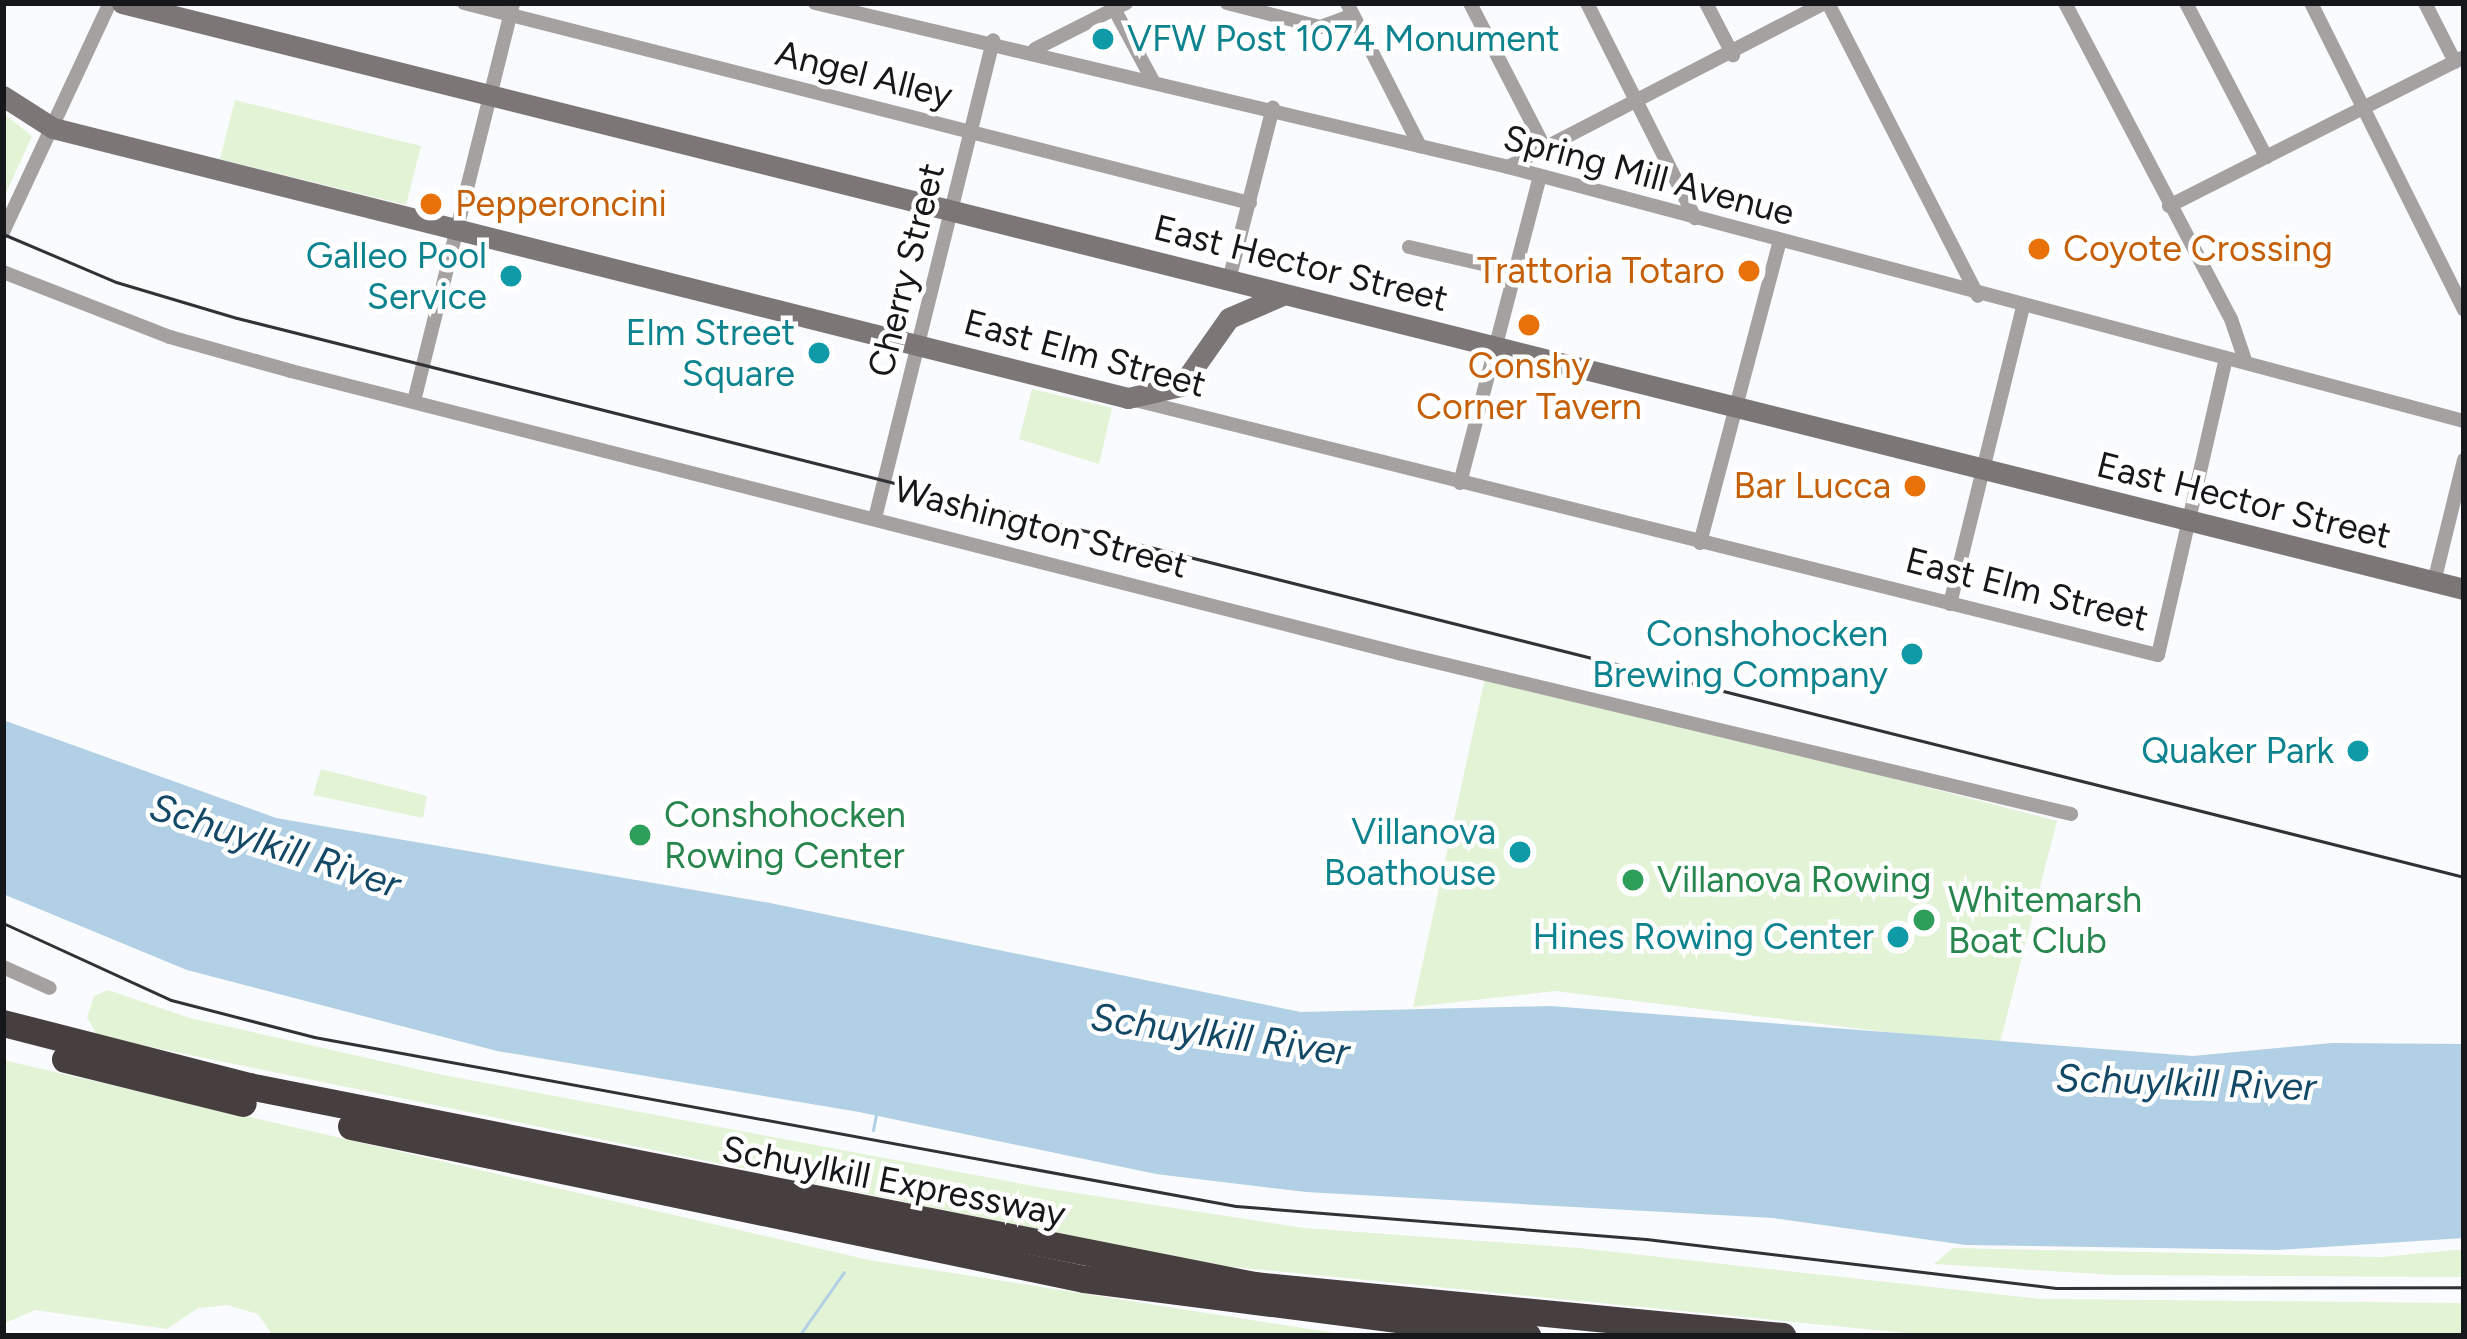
<!DOCTYPE html>
<html>
<head>
<meta charset="utf-8">
<style>
  body { margin:0 }
  #map { position:relative; width:2467px; height:1339px; overflow:hidden; background:#fafbfe; font-family:Figtree,sans-serif }
  div>[style] { position:absolute }
  [style*='--x'] { left:calc(var(--x)*1px); top:calc(var(--y)*1px); width:calc(var(--w)*1px); rotate:calc(var(--a)*1deg) }
  .green>* { inset:0; background:#e3f3d5 }
  .water>* { inset:0; background:#b1d0e5 }
  .stream>* { height:3px; margin:-1.5px; padding:0 1.5px; transform-origin:1.5px; border-radius:1.5px; background:#b1d0e5 }
  .street>* { height:14px; margin:-7px; padding:0 7px; transform-origin:7px; border-radius:7px; background:#a5a1a1 }
  .secondary>* { height:21px; margin:-10.5px; padding:0 10.5px; transform-origin:10.5px; border-radius:10.5px; background:#7c7677 }
  .highway>* { height:27px; margin:-13.5px; padding:0 13.5px; transform-origin:13.5px; border-radius:13.5px; background:#473e40 }
  .rail>* { height:3px; margin:-1.5px; padding:0 1.5px; transform-origin:1.5px; border-radius:1.5px; background:#313235 }
  .dots>* { width:33px; height:33px; translate:-50% -50%; box-sizing:border-box; border:6px solid #fff; border-radius:50% }
  span { translate:-50% -50%; white-space:nowrap; text-align:center; line-height:1.15; -webkit-text-stroke:9px #fff; paint-order:stroke }
  .culture-label { font-size:36px; color:#0d838f }
  .left { translate:0 -50%; text-align:left }
  .right { translate:-100% -50%; text-align:right }
  .street-label { font-size:36px; color:#16171a }
  .food-label { font-size:36px; color:#c56008 }
  .leisure-label { font-size:36px; color:#27864d }
  .water-label { font-size:39px; color:#134866; font-style:italic }
  .frame { position:absolute; inset:0; border:6px solid #16171a; pointer-events:none }
</style>
</head>
<body>
<div id="map">
  <div class="green">
    <div style="clip-path:polygon(235px 100px,421px 146px,406px 205px,220px 159px)"></div>
    <div style="clip-path:polygon(3px 113px,32px 136px,3px 200px)"></div>
    <div style="clip-path:polygon(1032px 389px,1112px 408px,1099px 464px,1019px 439px)"></div>
    <div style="clip-path:polygon(1486px 673px,2057px 821px,1999px 1046px,1555px 991px,1413px 1007px)"></div>
    <div style="clip-path:polygon(321px 769px,427px 796px,423px 818px,313px 795px)"></div>
    <div style="clip-path:polygon(108px 990px,190px 1018px,443px 1075px,1044px 1188px,1304px 1228px,1579px 1248px,2040px 1299px,2464px 1303px,2464px 1336px,1937px 1336px,1213px 1265px,98px 1036px,87px 1018px,94px 996px)"></div>
    <div style="clip-path:polygon(3px 1060px,869px 1260px,1354px 1336px,273px 1336px,258px 1314px,227px 1305px,198px 1308px,167px 1329px,35px 1310px,3px 1324px)"></div>
    <div style="clip-path:polygon(1953px 1248px,2382px 1257px,2455px 1250px,2464px 1250px,2464px 1277px,2116px 1275px,1934px 1264px)"></div>
  </div>
  <div class="water">
    <div style="clip-path:polygon(3px 720px,276px 818px,770px 903px,1301px 1012px,1551px 1006px,2193px 1056px,2332px 1043px,2464px 1044px,2464px 1238px,2278px 1250px,1966px 1245px,1773px 1218px,1306px 1192px,1156px 1174px,859px 1112px,497px 1051px,187px 970px,3px 894px)"></div>
  </div>
  <div class="stream">
    <div style="--x:873;--y:1130;--w:16;--a:-79"></div>
    <div style="--x:863;--y:1179;--w:21;--a:-79"></div>
    <div style="--x:799;--y:1336;--w:78;--a:-54.9"></div>
  </div>
  <div class="street">
    <div style="--x:464;--y:3;--w:811;--a:14.28"></div>
    <div style="--x:815;--y:3;--w:712;--a:13.31"></div>
    <div style="--x:1508;--y:167;--w:989;--a:14.88"></div>
    <div style="--x:1111;--y:3;--w:86;--a:61.7"></div>
    <div style="--x:1227;--y:3;--w:96;--a:14.5"></div>
    <div style="--x:1320;--y:27;--w:35;--a:-20"></div>
    <div style="--x:1347;--y:3;--w:161;--a:63"></div>
    <div style="--x:1470;--y:3;--w:165;--a:62.7"></div>
    <div style="--x:1587;--y:3;--w:241;--a:63.3"></div>
    <div style="--x:1706;--y:3;--w:59;--a:62.6"></div>
    <div style="--x:1828;--y:3;--w:329;--a:62.9"></div>
    <div style="--x:2065;--y:3;--w:357;--a:62.3"></div>
    <div style="--x:2231;--y:319;--w:46;--a:71.2"></div>
    <div style="--x:2186;--y:3;--w:174;--a:62.5"></div>
    <div style="--x:2311;--y:3;--w:343;--a:63.5"></div>
    <div style="--x:2425;--y:3;--w:66;--a:63"></div>
    <div style="--x:1035;--y:49;--w:102;--a:-26.8"></div>
    <div style="--x:1508;--y:167;--w:356;--a:-27.4"></div>
    <div style="--x:2169;--y:206;--w:330;--a:-26.8"></div>
    <div style="--x:3;--y:232;--w:253;--a:-65"></div>
    <div style="--x:1409;--y:247;--w:111;--a:13"></div>
    <div style="--x:3;--y:272;--w:179;--a:21.3"></div>
    <div style="--x:170;--y:337;--w:126;--a:15.7"></div>
    <div style="--x:291;--y:371;--w:1146;--a:14.29"></div>
    <div style="--x:1402;--y:654;--w:688;--a:13.45"></div>
    <div style="--x:1229;--y:280;--w:178;--a:-75.7"></div>
    <div style="--x:1135;--y:400;--w:1054;--a:14"></div>
    <div style="--x:2158;--y:655;--w:304;--a:-77.1"></div>
    <div style="--x:414;--y:401;--w:410;--a:-76"></div>
    <div style="--x:1460;--y:483;--w:317;--a:-75.4"></div>
    <div style="--x:876;--y:514;--w:488;--a:-76.1"></div>
    <div style="--x:1700;--y:543;--w:312;--a:-75.2"></div>
    <div style="--x:2434;--y:582;--w:126;--a:-76.2"></div>
    <div style="--x:1950;--y:604;--w:306;--a:-76.2"></div>
    <div style="--x:3;--y:967;--w:51;--a:24.1"></div>
  </div>
  <div class="secondary">
    <div style="--x:122;--y:3;--w:2414;--a:14.05"></div>
    <div style="--x:3;--y:96;--w:59;--a:32.6"></div>
    <div style="--x:53;--y:128;--w:1108;--a:14.1"></div>
    <div style="--x:1128;--y:398;--w:54;--a:-12.8"></div>
    <div style="--x:1181;--y:386;--w:83;--a:-54.8"></div>
    <div style="--x:1229;--y:318;--w:56;--a:-23.3"></div>
  </div>
  <div class="highway">
    <div style="--x:3;--y:1023;--w:254;--a:14.4"></div>
    <div style="--x:249;--y:1086;--w:1025;--a:11.2"></div>
    <div style="--x:1254;--y:1285;--w:531;--a:5.51"></div>
    <div style="--x:65;--y:1059;--w:183;--a:13.9"></div>
    <div style="--x:351;--y:1126;--w:749;--a:11.79"></div>
    <div style="--x:1084;--y:1279;--w:447;--a:7.3"></div>
  </div>
  <div class="rail">
    <div style="--x:3;--y:234;--w:123;--a:23"></div>
    <div style="--x:116;--y:282;--w:126;--a:16.6"></div>
    <div style="--x:237;--y:318;--w:2296;--a:14.09"></div>
    <div style="--x:3;--y:923;--w:185;--a:24.6"></div>
    <div style="--x:171;--y:1000;--w:148;--a:14.5"></div>
    <div style="--x:314;--y:1037;--w:937;--a:10.39"></div>
    <div style="--x:1236;--y:1206;--w:411;--a:4.6"></div>
    <div style="--x:1646;--y:1239;--w:413;--a:6.8"></div>
    <div style="--x:2056;--y:1288;--w:408;--a:-0.1"></div>
  </div>
  <div class="dots">
    <div style="left:1103px;top:39px;background:#0f9aa8"></div>
    <div style="left:431px;top:204px;background:#e8710a"></div>
    <div style="left:2039px;top:249px;background:#e8710a"></div>
    <div style="left:1749px;top:271px;background:#e8710a"></div>
    <div style="left:511px;top:276px;background:#0f9aa8"></div>
    <div style="left:1529px;top:325px;background:#e8710a"></div>
    <div style="left:819px;top:353px;background:#0f9aa8"></div>
    <div style="left:1915px;top:486px;background:#e8710a"></div>
    <div style="left:1912px;top:654px;background:#0f9aa8"></div>
    <div style="left:2358px;top:751px;background:#0f9aa8"></div>
    <div style="left:640px;top:835px;background:#2e9e5b"></div>
    <div style="left:1520px;top:852px;background:#0f9aa8"></div>
    <div style="left:1633px;top:880px;background:#2e9e5b"></div>
    <div style="left:1924px;top:920px;background:#2e9e5b"></div>
    <div style="left:1898px;top:937px;background:#0f9aa8"></div>
  </div>
  <div class="culture-label">
    <span class="left" style="left:1127px;top:39px">VFW Post 1074 Monument</span>
    <span class="right" style="left:487px;top:276px">Galleo Pool<br>Service</span>
    <span class="right" style="left:795px;top:353px">Elm Street<br>Square</span>
    <span class="right" style="left:1888px;top:654px">Conshohocken<br>Brewing Company</span>
    <span class="right" style="left:2334px;top:751px">Quaker Park</span>
    <span class="right" style="left:1496px;top:852px">Villanova<br>Boathouse</span>
    <span class="right" style="left:1874px;top:937px">Hines Rowing Center</span>
  </div>
  <div class="street-label">
    <span style="left:864px;top:74px;rotate:14deg">Angel Alley</span>
    <span style="left:1649px;top:175px;rotate:15deg">Spring Mill Avenue</span>
    <span style="left:1301px;top:263px;rotate:14deg">East Hector Street</span>
    <span style="left:906px;top:270px;rotate:-76deg">Cherry Street</span>
    <span style="left:1085px;top:353px;rotate:15deg">East Elm Street</span>
    <span style="left:2244px;top:500px;rotate:14deg">East Hector Street</span>
    <span style="left:1041px;top:527px;rotate:15deg">Washington Street</span>
    <span style="left:2027px;top:589px;rotate:14deg">East Elm Street</span>
    <span style="left:894px;top:1181px;rotate:11deg">Schuylkill Expressway</span>
  </div>
  <div class="food-label">
    <span class="left" style="left:455px;top:204px">Pepperoncini</span>
    <span class="left" style="left:2063px;top:249px">Coyote Crossing</span>
    <span class="right" style="left:1725px;top:271px">Trattoria Totaro</span>
    <span style="left:1529px;top:386px">Conshy<br>Corner Tavern</span>
    <span class="right" style="left:1891px;top:486px">Bar Lucca</span>
  </div>
  <div class="leisure-label">
    <span class="left" style="left:664px;top:835px">Conshohocken<br>Rowing Center</span>
    <span class="left" style="left:1657px;top:880px">Villanova Rowing</span>
    <span class="left" style="left:1948px;top:920px">Whitemarsh<br>Boat Club</span>
  </div>
  <div class="water-label">
    <span style="left:275px;top:846px;rotate:18deg">Schuylkill River</span>
    <span style="left:1220px;top:1035px;rotate:8deg">Schuylkill River</span>
    <span style="left:2186px;top:1083px;rotate:2deg">Schuylkill River</span>
  </div>
  <div class="frame"></div>
</div>
</body>
</html>
